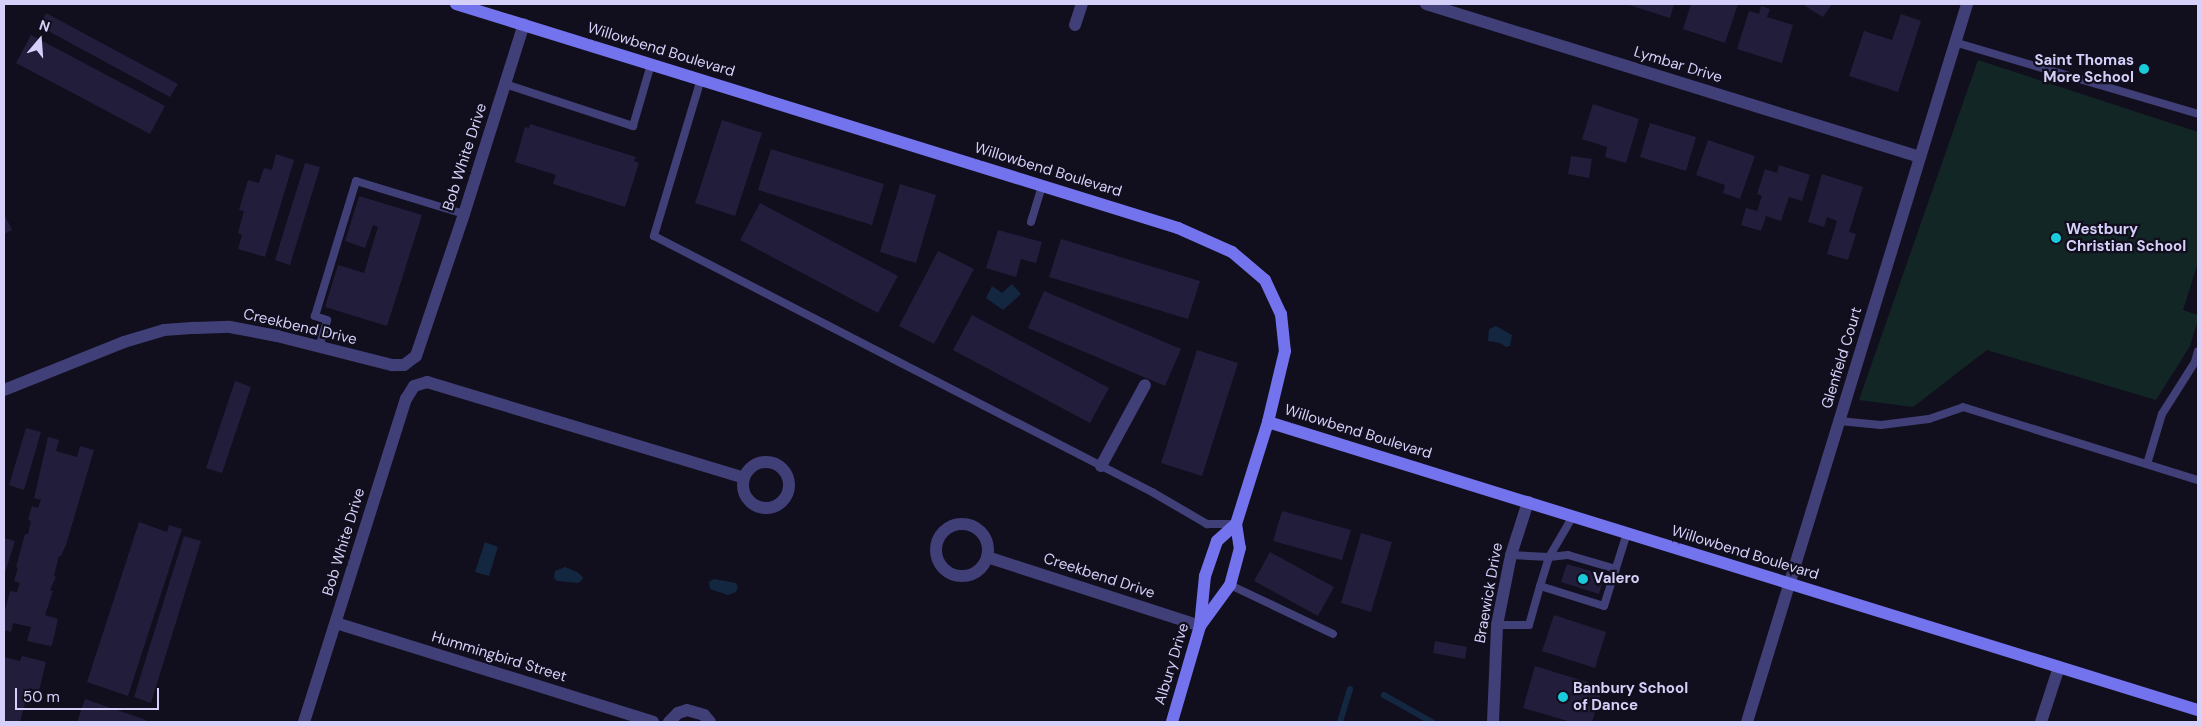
<!DOCTYPE html>
<html>
<head>
<meta charset="utf-8">
<style>
  body { margin:0 }
  #map { position:relative; width:2202px; height:726px; overflow:hidden; background:#110e1d; font-family:"DM Sans",sans-serif }
  div>[style] { position:absolute }
  [style*='--x'] { left:calc(var(--x)*1px); top:calc(var(--y)*1px); width:calc(var(--w)*1px); rotate:calc(var(--a)*1deg) }
  .green>* { inset:0; background:#122725 }
  .water>* { inset:0; background:#142741 }
  .stream>* { height:5.5px; margin:-2.75px; padding:0 2.75px; transform-origin:2.75px; border-radius:2.75px; background:#142741 }
  .building>* { inset:0; background:#231d3c }
  .lane>* { height:8px; margin:-4px; padding:0 4px; transform-origin:4px; border-radius:4px; background:#403f77 }
  .street>* { height:12px; margin:-6px; padding:0 6px; transform-origin:6px; border-radius:6px; background:#403f77 }
  .street>.ring { margin:-6px; padding:0; box-sizing:content-box; background:none; border:12px solid #403f77; border-radius:50% }
  .secondary>* { height:12px; margin:-6px; padding:0 6px; transform-origin:6px; border-radius:6px; background:#7473ee }
  .dots>* { width:14px; height:14px; translate:-50% -50%; box-sizing:border-box; border:2px solid #110e1d; border-radius:50% }
  span { translate:-50% -50%; white-space:nowrap; text-align:center; line-height:1.15; -webkit-text-stroke:4.5px #110e1d; paint-order:stroke }
  .street-label { font-size:15px; color:#d4d0f9 }
  .poi-label { font-size:15px; color:#d4d0f9; font-weight:700 }
  .right { translate:-100% -50%; text-align:right }
  .left { translate:0 -50%; text-align:left }
  .frame { position:absolute; inset:0; border:5px solid #d4d0f9; pointer-events:none }
  .north { position:absolute; left:15px; top:15px; width:50px; height:50px; -webkit-text-stroke:4px #110e1d; paint-order:stroke; rotate:18deg; font-size:14px; font-weight:700; line-height:20px; text-align:center; color:#d4d0f9 }
  .north::after { content:''; display:block; margin:auto; width:18px; height:22px; background:#d4d0f9; clip-path:polygon(50% 0,100% 100%,50% 72%,0 100%) }
  .scale { position:absolute; left:15px; top:688px; width:144px; height:22px; box-sizing:border-box; border:2px solid #d4d0f9; border-top:0; padding-left:6px; font-size:15px; line-height:18px; white-space:nowrap; color:#d4d0f9; -webkit-text-stroke:4px #110e1d; paint-order:stroke }
</style>
</head>
<body>
<div id="map">
  <div class="green">
    <div style="clip-path:polygon(1978px 60px,2198px 132px,2198px 262px,2183px 310px,2198px 315px,2198px 320px,2190px 346px,2156px 400px,1987px 350px,1913px 407px,1859px 400px)"></div>
  </div>
  <div class="water">
    <div style="clip-path:polygon(1012px 284px,1021px 294px,1003px 310px,986px 298px,992px 286px,1002px 293px)"></div>
    <div style="clip-path:polygon(1496px 326px,1512px 335px,1510px 346px,1506px 347px,1500px 343px,1488px 341px,1489px 329px)"></div>
    <div style="clip-path:polygon(485px 542px,498px 547px,489px 576px,475px 572px)"></div>
    <div style="clip-path:polygon(565px 567px,577px 572px,583px 577px,582px 580px,578px 583px,557px 581px,554px 578px,555px 571px)"></div>
    <div style="clip-path:polygon(714px 579px,736px 583px,738px 587px,736px 592px,728px 595px,710px 589px,709px 582px)"></div>
  </div>
  <div class="stream">
    <div style="--x:1384;--y:695;--w:55;--a:29.4"></div>
    <div style="--x:1340;--y:722;--w:34;--a:-73"></div>
  </div>
  <div class="building">
    <div style="clip-path:polygon(1626px 4px,1674px 4px,1670px 18px)"></div>
    <div style="clip-path:polygon(1691px 4px,1738px 4px,1725px 43px,1683px 29px)"></div>
    <div style="clip-path:polygon(1806px 4px,1832px 4px,1823px 17px,1805px 6px)"></div>
    <div style="clip-path:polygon(1761px 6px,1770px 9px,1767px 17px,1793px 25px,1782px 63px,1737px 49px,1749px 11px,1759px 14px)"></div>
    <div style="clip-path:polygon(46px 13px,178px 84px,170px 97px,39px 26px)"></div>
    <div style="clip-path:polygon(1901px 14px,1921px 21px,1898px 92px,1849px 76px,1864px 31px,1892px 40px)"></div>
    <div style="clip-path:polygon(31px 35px,165px 106px,150px 134px,16px 63px)"></div>
    <div style="clip-path:polygon(1593px 104px,1639px 119px,1626px 163px,1605px 157px,1607px 147px,1582px 139px)"></div>
    <div style="clip-path:polygon(722px 120px,762px 133px,735px 216px,695px 203px)"></div>
    <div style="clip-path:polygon(1650px 123px,1696px 137px,1686px 171px,1640px 157px)"></div>
    <div style="clip-path:polygon(530px 124px,636px 157px,634px 161px,639px 163px,625px 207px,553px 184px,556px 175px,515px 162px,525px 127px,529px 128px)"></div>
    <div style="clip-path:polygon(1708px 140px,1755px 156px,1740px 199px,1723px 193px,1725px 185px,1696px 175px)"></div>
    <div style="clip-path:polygon(771px 149px,884px 184px,872px 225px,758px 190px)"></div>
    <div style="clip-path:polygon(276px 154px,294px 160px,265px 257px,238px 249px,242px 235px,238px 233px,244px 211px,239px 210px,248px 180px,259px 183px,264px 168px,272px 170px)"></div>
    <div style="clip-path:polygon(1571px 156px,1592px 159px,1589px 178px,1568px 174px)"></div>
    <div style="clip-path:polygon(305px 163px,320px 167px,290px 265px,275px 260px)"></div>
    <div style="clip-path:polygon(1779px 165px,1810px 175px,1802px 201px,1789px 197px,1781px 221px,1766px 216px,1761px 231px,1741px 225px,1746px 208px,1757px 211px,1762px 196px,1757px 194px,1765px 169px,1777px 173px)"></div>
    <div style="clip-path:polygon(1822px 174px,1863px 187px,1849px 232px,1856px 234px,1848px 260px,1827px 254px,1837px 221px,1827px 217px,1824px 227px,1808px 222px)"></div>
    <div style="clip-path:polygon(900px 184px,936px 195px,916px 263px,880px 252px)"></div>
    <div style="clip-path:polygon(359px 196px,422px 215px,387px 326px,325px 307px,338px 265px,364px 273px,378px 227px,373px 225px,365px 248px,345px 241px)"></div>
    <div style="clip-path:polygon(760px 203px,898px 276px,878px 313px,740px 240px)"></div>
    <div style="clip-path:polygon(4px 214px,12px 230px,4px 234px)"></div>
    <div style="clip-path:polygon(998px 230px,1042px 242px,1036px 263px,1021px 259px,1016px 277px,986px 268px)"></div>
    <div style="clip-path:polygon(1061px 239px,1200px 281px,1188px 319px,1049px 277px)"></div>
    <div style="clip-path:polygon(938px 251px,974px 269px,934px 344px,899px 326px)"></div>
    <div style="clip-path:polygon(1044px 291px,1181px 349px,1165px 386px,1028px 328px)"></div>
    <div style="clip-path:polygon(972px 315px,1109px 388px,1090px 423px,953px 350px)"></div>
    <div style="clip-path:polygon(1197px 350px,1238px 363px,1202px 476px,1161px 463px)"></div>
    <div style="clip-path:polygon(235px 381px,251px 387px,222px 473px,206px 468px)"></div>
    <div style="clip-path:polygon(26px 428px,41px 432px,24px 490px,9px 485px)"></div>
    <div style="clip-path:polygon(48px 437px,59px 440px,56px 451px,77px 457px,80px 446px,94px 450px,66px 545px,61px 556px,59px 556px,54px 576px,56px 577px,50px 590px,53px 591px,45px 615px,58px 619px,52px 645px,50px 646px,27px 641px,31px 627px,13px 623px,11px 632px,4px 630px,4px 614px,10px 591px,17px 592px,20px 583px,14px 581px,18px 568px,16px 567px,25px 534px,28px 534px,31px 521px,28px 520px,32px 506px,38px 508px,41px 500px,34px 498px)"></div>
    <div style="clip-path:polygon(1282px 511px,1351px 530px,1342px 560px,1273px 541px)"></div>
    <div style="clip-path:polygon(139px 522px,167px 532px,169px 525px,182px 529px,128px 696px,87px 682px)"></div>
    <div style="clip-path:polygon(1361px 533px,1392px 542px,1371px 612px,1341px 603px)"></div>
    <div style="clip-path:polygon(184px 536px,201px 541px,151px 703px,134px 697px)"></div>
    <div style="clip-path:polygon(4px 538px,15px 541px,4px 576px)"></div>
    <div style="clip-path:polygon(1270px 552px,1334px 587px,1318px 616px,1254px 581px)"></div>
    <div style="clip-path:polygon(1567px 564px,1605px 575px,1599px 594px,1561px 582px)"></div>
    <div style="clip-path:polygon(1554px 615px,1606px 632px,1595px 668px,1542px 651px)"></div>
    <div style="clip-path:polygon(1435px 641px,1467px 647px,1465px 659px,1433px 653px)"></div>
    <div style="clip-path:polygon(22px 656px,46px 662px,39px 691px,29px 688px,20px 722px,4px 722px,4px 657px,20px 661px)"></div>
    <div style="clip-path:polygon(1535px 666px,1603px 687px,1592px 722px,1571px 722px,1523px 708px)"></div>
    <div style="clip-path:polygon(85px 699px,146px 720px,146px 722px,77px 722px)"></div>
  </div>
  <div class="lane">
    <div style="--x:1954;--y:42;--w:254;--a:16.4"></div>
    <div style="--x:701;--y:79;--w:164;--a:106.7"></div>
    <div style="--x:654;--y:236;--w:560;--a:27.21"></div>
    <div style="--x:1152;--y:492;--w:64;--a:30.2"></div>
    <div style="--x:1207;--y:524;--w:29;--a:0"></div>
    <div style="--x:505;--y:84;--w:135;--a:18.2"></div>
    <div style="--x:633;--y:126;--w:65;--a:-73.8"></div>
    <div style="--x:1031;--y:222;--w:38;--a:-73"></div>
    <div style="--x:319;--y:347;--w:28;--a:-73"></div>
    <div style="--x:327;--y:320;--w:13;--a:-162"></div>
    <div style="--x:315;--y:316;--w:141;--a:-73.1"></div>
    <div style="--x:356;--y:181;--w:113;--a:17"></div>
    <div style="--x:1839;--y:421;--w:42;--a:5.4"></div>
    <div style="--x:1881;--y:425;--w:48;--a:-7.1"></div>
    <div style="--x:1929;--y:419;--w:36;--a:-19"></div>
    <div style="--x:1963;--y:407;--w:246;--a:17.3"></div>
    <div style="--x:2147;--y:464;--w:52;--a:-73.3"></div>
    <div style="--x:2162;--y:414;--w:62;--a:-57.6"></div>
    <div style="--x:2195;--y:362;--w:11;--a:-75"></div>
    <div style="--x:1573;--y:516;--w:48;--a:120.3"></div>
    <div style="--x:1549;--y:557;--w:19;--a:-6"></div>
    <div style="--x:1568;--y:555;--w:50;--a:16.3"></div>
    <div style="--x:1511;--y:555;--w:38;--a:3"></div>
    <div style="--x:1549;--y:557;--w:30;--a:107"></div>
    <div style="--x:1230;--y:585;--w:114;--a:25.4"></div>
    <div style="--x:1497;--y:625;--w:32;--a:0"></div>
    <div style="--x:1529;--y:625;--w:41;--a:-74.2"></div>
    <div style="--x:1540;--y:586;--w:67;--a:17.4"></div>
    <div style="--x:1604;--y:606;--w:77;--a:-72.5"></div>
  </div>
  <div class="street">
    <div style="--x:1426;--y:4;--w:517;--a:17.21"></div>
    <div style="--x:1075;--y:25;--w:22;--a:-72"></div>
    <div style="--x:4;--y:390;--w:129;--a:-21.8"></div>
    <div style="--x:124;--y:342;--w:42;--a:-16.7"></div>
    <div style="--x:164;--y:330;--w:31;--a:-4"></div>
    <div style="--x:195;--y:328;--w:35;--a:-2"></div>
    <div style="--x:230;--y:327;--w:48;--a:10.8"></div>
    <div style="--x:277;--y:336;--w:119;--a:14.2"></div>
    <div style="--x:392;--y:365;--w:12;--a:0"></div>
    <div style="--x:404;--y:365;--w:15;--a:-37"></div>
    <div style="--x:416;--y:356;--w:150;--a:-71.3"></div>
    <div style="--x:464;--y:214;--w:199;--a:-72.5"></div>
    <div class="ring" style="left:743px;top:462px;width:34px;height:34px"></div>
    <div style="--x:1101;--y:466;--w:92;--a:-61.5"></div>
    <div class="ring" style="left:936px;top:524px;width:40px;height:40px"></div>
    <div style="--x:987;--y:557;--w:224;--a:17.9"></div>
    <div style="--x:336;--y:623;--w:332;--a:17.3"></div>
    <div style="--x:304;--y:722;--w:339;--a:-72.5"></div>
    <div style="--x:406;--y:399;--w:15;--a:-58"></div>
    <div style="--x:414;--y:386;--w:14;--a:-17"></div>
    <div style="--x:427;--y:382;--w:331;--a:16.8"></div>
    <div style="--x:669;--y:722;--w:13;--a:-45"></div>
    <div style="--x:678;--y:713;--w:9;--a:-18"></div>
    <div style="--x:687;--y:710;--w:18;--a:16"></div>
    <div style="--x:704;--y:715;--w:9;--a:49"></div>
    <div style="--x:1493;--y:722;--w:97;--a:-87.6"></div>
    <div style="--x:1497;--y:625;--w:71;--a:-78.7"></div>
    <div style="--x:1511;--y:555;--w:56;--a:-72.2"></div>
    <div style="--x:1747;--y:722;--w:751;--a:-72.96"></div>
    <div style="--x:2041;--y:722;--w:58;--a:-71.9"></div>
  </div>
  <div class="secondary">
    <div style="--x:456;--y:4;--w:756;--a:17.24"></div>
    <div style="--x:1178;--y:228;--w:59;--a:24"></div>
    <div style="--x:1232;--y:252;--w:43;--a:40.3"></div>
    <div style="--x:1265;--y:280;--w:38;--a:65"></div>
    <div style="--x:1281;--y:314;--w:37;--a:84"></div>
    <div style="--x:1285;--y:351;--w:73;--a:103.5"></div>
    <div style="--x:1268;--y:422;--w:107;--a:107.4"></div>
    <div style="--x:1236;--y:524;--w:24;--a:81"></div>
    <div style="--x:1240;--y:548;--w:38;--a:105"></div>
    <div style="--x:1230;--y:585;--w:51;--a:126.2"></div>
    <div style="--x:1200;--y:626;--w:100;--a:106.3"></div>
    <div style="--x:1268;--y:422;--w:974;--a:17.21"></div>
    <div style="--x:1200;--y:626;--w:50;--a:-84.3"></div>
    <div style="--x:1205;--y:576;--w:37;--a:-71"></div>
    <div style="--x:1217;--y:541;--w:25;--a:-42"></div>
  </div>
  <div class="dots">
    <div style="left:2144px;top:69px;background:#1acbdb"></div>
    <div style="left:2056px;top:238px;background:#1acbdb"></div>
    <div style="left:1583px;top:579px;background:#1acbdb"></div>
    <div style="left:1563px;top:697px;background:#1acbdb"></div>
  </div>
  <div class="street-label">
    <span style="left:661px;top:50px;rotate:17deg">Willowbend Boulevard</span>
    <span style="left:1678px;top:65px;rotate:17deg">Lymbar Drive</span>
    <span style="left:465px;top:157px;rotate:-72deg">Bob White Drive</span>
    <span style="left:1048px;top:170px;rotate:17deg">Willowbend Boulevard</span>
    <span style="left:300px;top:327px;rotate:13deg">Creekbend Drive</span>
    <span style="left:1842px;top:358px;rotate:-73deg">Glenfield Court</span>
    <span style="left:1358px;top:432px;rotate:17deg">Willowbend Boulevard</span>
    <span style="left:344px;top:542px;rotate:-73deg">Bob White Drive</span>
    <span style="left:1745px;top:553px;rotate:17deg">Willowbend Boulevard</span>
    <span style="left:1099px;top:576px;rotate:18deg">Creekbend Drive</span>
    <span style="left:1489px;top:593px;rotate:-80deg">Braewick Drive</span>
    <span style="left:499px;top:657px;rotate:17deg">Hummingbird Street</span>
    <span style="left:1172px;top:664px;rotate:-73deg">Albury Drive</span>
  </div>
  <div class="poi-label">
    <span class="right" style="left:2134px;top:69px">Saint Thomas<br>More School</span>
    <span class="left" style="left:2066px;top:238px">Westbury<br>Christian School</span>
    <span class="left" style="left:1593px;top:579px">Valero</span>
    <span class="left" style="left:1573px;top:697px">Banbury School<br>of Dance</span>
  </div>
  <div class="frame"></div>
  <div class="north">N</div>
  <div class="scale">50 m</div>
</div>
</body>
</html>
